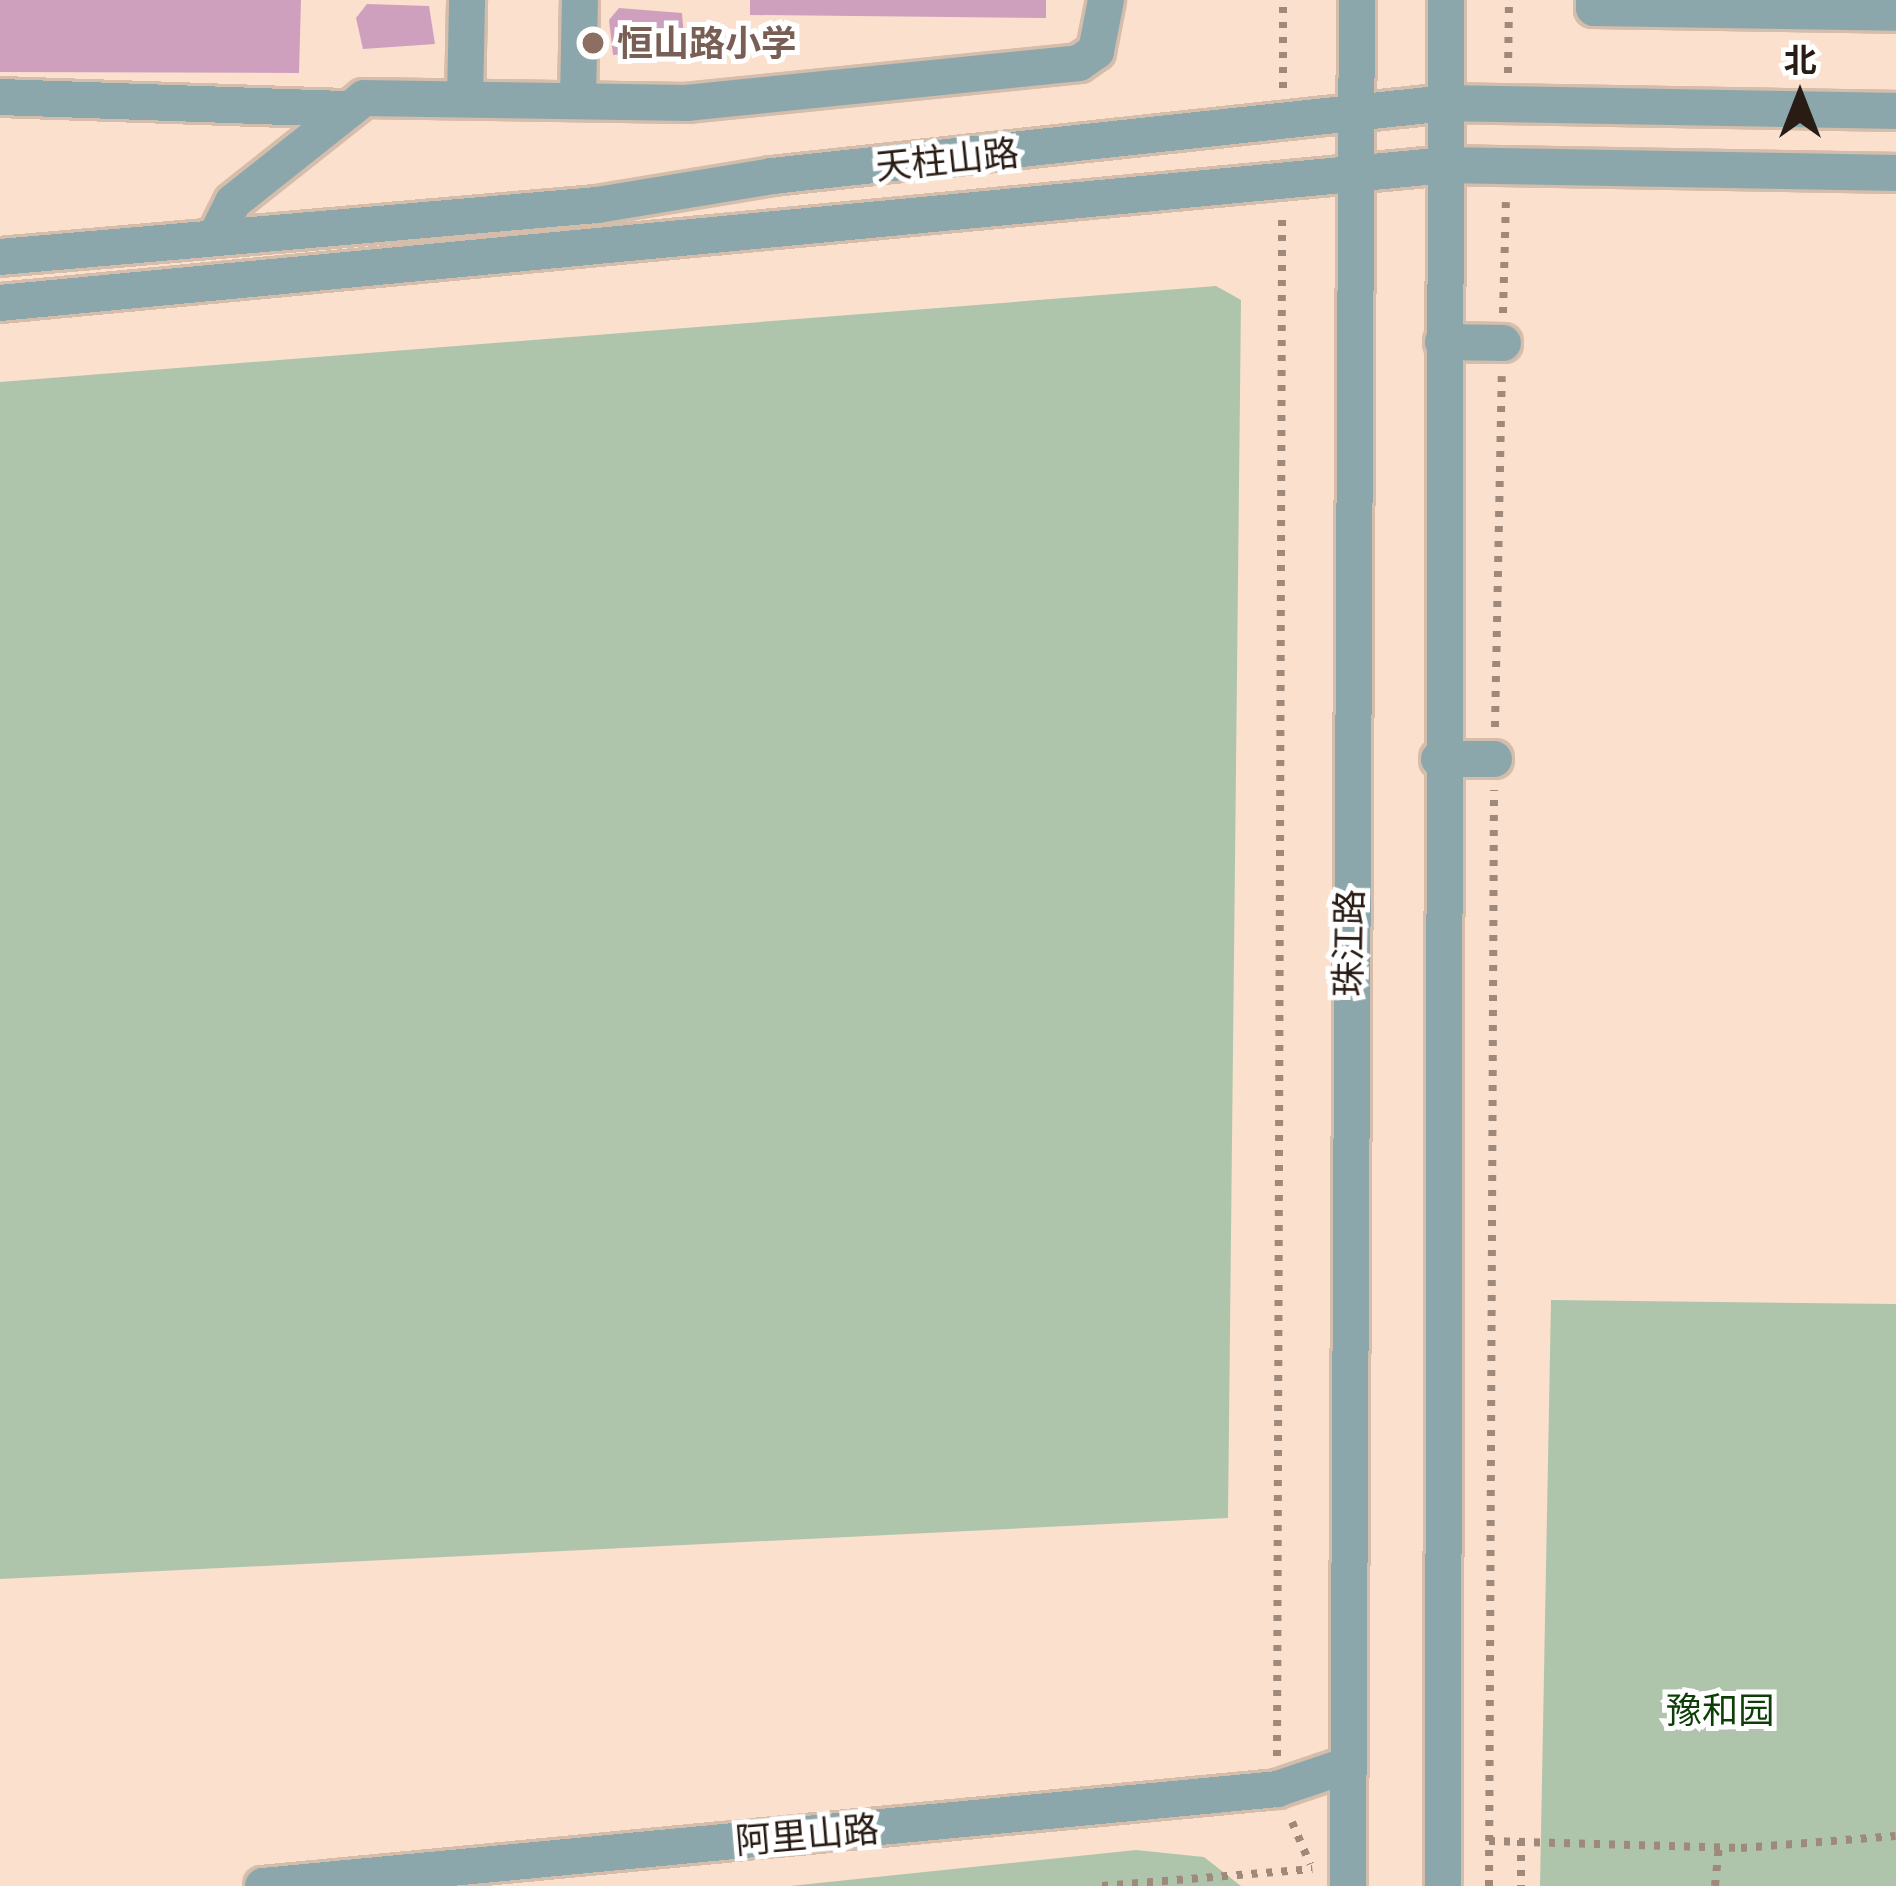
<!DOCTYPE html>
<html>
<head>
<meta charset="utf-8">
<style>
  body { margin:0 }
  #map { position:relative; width:1896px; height:1886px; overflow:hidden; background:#fbe0cd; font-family:Manrope,"Noto Sans SC",sans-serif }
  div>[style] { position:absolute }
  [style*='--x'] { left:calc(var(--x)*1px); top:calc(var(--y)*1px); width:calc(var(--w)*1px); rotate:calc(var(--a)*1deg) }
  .green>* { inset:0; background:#afc5ab }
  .building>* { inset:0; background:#cea0be }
  .path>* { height:8px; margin-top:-4px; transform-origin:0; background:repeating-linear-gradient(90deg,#9e897b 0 6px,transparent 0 15px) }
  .roads { filter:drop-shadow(3px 0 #d5bdac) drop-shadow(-3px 0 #d5bdac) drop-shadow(0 3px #d5bdac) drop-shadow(0 -3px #d5bdac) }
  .minor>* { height:36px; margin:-18px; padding:0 18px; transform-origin:18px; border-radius:18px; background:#8ca7ab }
  .dots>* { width:33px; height:33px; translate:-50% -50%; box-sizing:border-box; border:6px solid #fff; border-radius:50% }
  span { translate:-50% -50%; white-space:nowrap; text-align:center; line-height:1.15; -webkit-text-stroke:10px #fff; paint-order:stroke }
  .education-label { font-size:36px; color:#785e54; font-weight:700 }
  .left { translate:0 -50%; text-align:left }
  .street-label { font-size:36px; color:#281c14 }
  .park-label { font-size:36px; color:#0d3e06 }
  .north { position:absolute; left:1740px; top:36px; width:120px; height:120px; -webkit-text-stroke:9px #fff; paint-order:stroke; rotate:0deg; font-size:33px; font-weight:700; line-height:48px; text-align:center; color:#281c14 }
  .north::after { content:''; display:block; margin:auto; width:42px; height:54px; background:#281c14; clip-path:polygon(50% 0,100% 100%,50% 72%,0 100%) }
</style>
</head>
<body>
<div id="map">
  <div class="green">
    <div style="clip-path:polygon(1216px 286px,1241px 300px,1228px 1518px,0 1579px,0 382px)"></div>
    <div style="clip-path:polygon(1551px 1300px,1896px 1304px,1896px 1886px,1540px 1886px)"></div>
    <div style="clip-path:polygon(1136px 1850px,1204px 1857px,1241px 1886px,790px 1886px)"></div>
  </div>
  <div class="building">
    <div style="clip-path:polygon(0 0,301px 0,299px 73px,0 72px)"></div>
    <div style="clip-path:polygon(750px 0,1046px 0,1046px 18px,750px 15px)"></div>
    <div style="clip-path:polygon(367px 4px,429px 6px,435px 44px,363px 49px,356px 18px)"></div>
    <div style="clip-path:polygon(619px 8px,682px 13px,685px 50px,613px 55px,609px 20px)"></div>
  </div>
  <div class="path">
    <div style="--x:1508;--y:73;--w:73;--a:-89.2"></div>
    <div style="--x:1283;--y:88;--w:88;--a:-90"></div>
    <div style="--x:1503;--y:313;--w:111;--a:-88.5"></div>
    <div style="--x:1495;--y:727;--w:351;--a:-88.9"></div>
    <div style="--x:1277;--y:1756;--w:1545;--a:-89.81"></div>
    <div style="--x:1292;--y:1822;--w:46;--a:66.8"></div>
    <div style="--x:1521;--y:1840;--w:46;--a:90"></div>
    <div style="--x:1489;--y:1841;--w:252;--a:1.6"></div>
    <div style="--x:1741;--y:1848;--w:155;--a:-4.4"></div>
    <div style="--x:1102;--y:1886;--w:211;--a:-4.6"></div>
    <div style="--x:1489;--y:1886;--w:1096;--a:-89.74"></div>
    <div style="--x:1715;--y:1886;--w:40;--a:-84.3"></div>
  </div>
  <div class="roads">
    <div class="minor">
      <div style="--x:1594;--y:0;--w:8;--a:90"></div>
      <div style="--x:1594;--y:8;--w:302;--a:0.9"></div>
      <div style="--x:0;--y:97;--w:344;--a:2"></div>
      <div style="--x:465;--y:99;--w:99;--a:-88.8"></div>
      <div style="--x:578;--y:101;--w:101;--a:-88.9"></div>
      <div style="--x:215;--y:238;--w:40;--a:-63.4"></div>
      <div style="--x:233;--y:202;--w:167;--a:-38.4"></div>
      <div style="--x:364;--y:98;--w:322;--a:0.9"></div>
      <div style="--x:686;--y:103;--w:395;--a:-5.8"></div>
      <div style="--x:1079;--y:63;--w:21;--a:-35"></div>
      <div style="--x:1096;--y:51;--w:52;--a:-78.9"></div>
      <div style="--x:0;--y:257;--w:599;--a:-4.98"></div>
      <div style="--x:597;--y:205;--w:177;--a:-9.4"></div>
      <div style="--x:772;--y:176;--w:678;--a:-6.18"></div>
      <div style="--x:1446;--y:103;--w:450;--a:1"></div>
      <div style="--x:0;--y:303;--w:1453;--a:-5.45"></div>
      <div style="--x:1446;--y:165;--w:450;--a:1"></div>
      <div style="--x:1443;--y:342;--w:60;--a:1"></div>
      <div style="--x:1439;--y:759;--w:55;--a:0"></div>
      <div style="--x:263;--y:1886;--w:1019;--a:-5.46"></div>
      <div style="--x:1277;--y:1789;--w:75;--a:-18.7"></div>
      <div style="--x:1348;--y:1886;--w:1886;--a:-89.73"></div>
      <div style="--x:1443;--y:1886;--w:1886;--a:-89.91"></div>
    </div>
  </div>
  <div class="dots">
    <div style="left:593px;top:43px;background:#8d6e63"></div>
  </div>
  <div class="education-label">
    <span class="left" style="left:617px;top:43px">恒山路小学</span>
  </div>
  <div class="street-label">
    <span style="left:947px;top:159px;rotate:-6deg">天柱山路</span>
    <span style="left:1348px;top:943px;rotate:-89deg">珠江路</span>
    <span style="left:807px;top:1834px;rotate:-5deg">阿里山路</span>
  </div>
  <div class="park-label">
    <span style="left:1720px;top:1710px">豫和园</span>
  </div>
  <div class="north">北</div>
</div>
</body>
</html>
